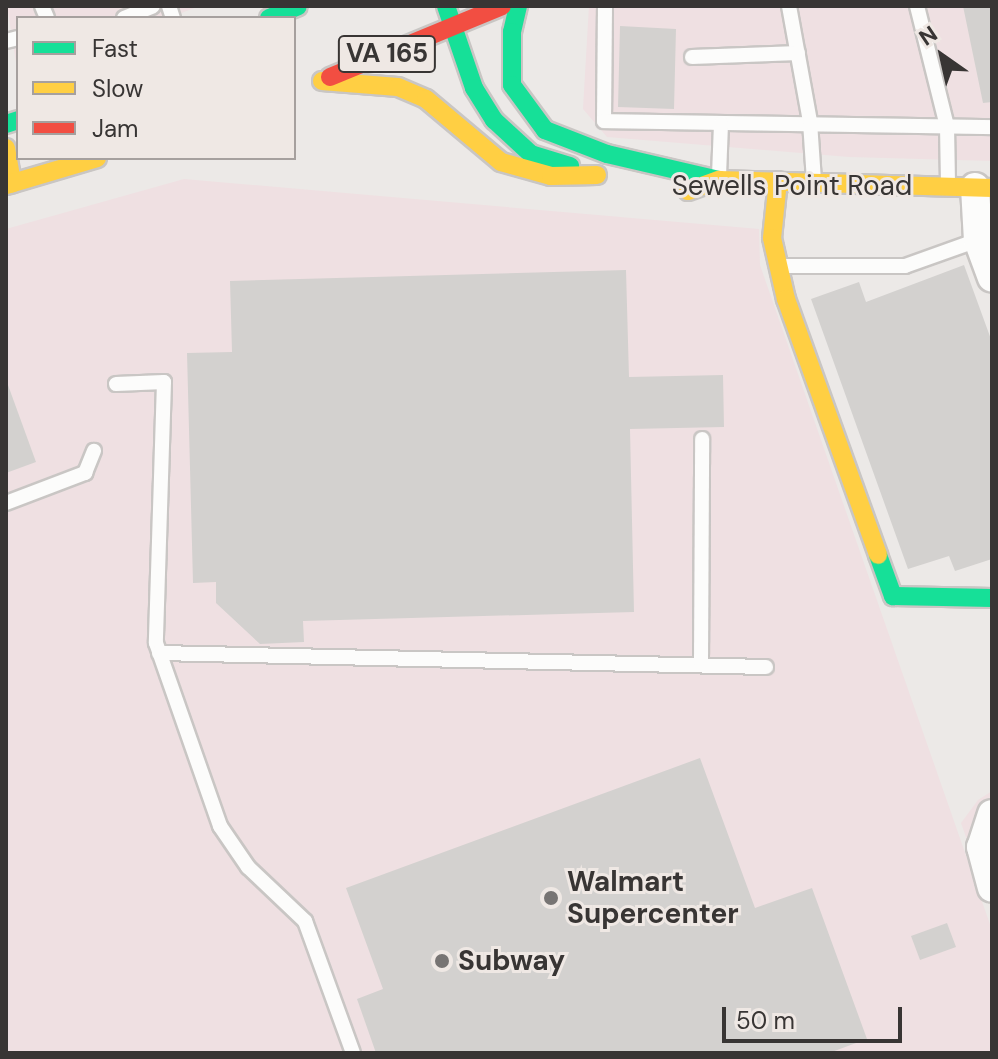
<!DOCTYPE html>
<html>
<head>
<meta charset="utf-8">
<style>
  body { margin:0 }
  #map { position:relative; width:998px; height:1059px; overflow:hidden; background:#ece9e7; font-family:"DM Sans",sans-serif }
  div>[style] { position:absolute }
  [style*='--x'] { left:calc(var(--x)*1px); top:calc(var(--y)*1px); width:calc(var(--w)*1px); rotate:calc(var(--a)*1deg) }
  .commercial>* { inset:0; background:#efe0e2 }
  .building>* { inset:0; background:#d3d1cf }
  .roads { filter:drop-shadow(2px 0 #c9c6c4) drop-shadow(-2px 0 #c9c6c4) drop-shadow(0 2px #c9c6c4) drop-shadow(0 -2px #c9c6c4) }
  .lane>* { height:14px; margin:-7px; padding:0 7px; transform-origin:7px; border-radius:7px; background:#fcfcfb }
  .street>* { height:28px; margin:-14px; padding:0 14px; transform-origin:14px; border-radius:14px; background:#fcfcfb }
  .fast>* { height:18px; margin:-9px; padding:0 9px; transform-origin:9px; border-radius:9px; background:#16e098 }
  .slow>* { height:18px; margin:-9px; padding:0 9px; transform-origin:9px; border-radius:9px; background:#ffcf43 }
  .jam>* { height:18px; margin:-9px; padding:0 9px; transform-origin:9px; border-radius:9px; background:#f24e42 }
  .dots>* { width:22px; height:22px; translate:-50% -50%; box-sizing:border-box; border:4px solid #efe8e4; border-radius:50% }
  span { translate:-50% -50%; white-space:nowrap; text-align:center; line-height:1.15; -webkit-text-stroke:6px #efe8e4; paint-order:stroke }
  .shield-label span { padding:2px 6px; background:#efe8e4; border:2px solid; border-radius:6px; -webkit-text-stroke-width:0 }
  .shield-label { font-size:26px; color:#383534; font-weight:700 }
  .street-label { font-size:28px; color:#383534 }
  .poi-label { font-size:28px; color:#383534; font-weight:700 }
  .left { translate:0 -50%; text-align:left }
  .frame { position:absolute; inset:0; border:8px solid #383534; pointer-events:none }
  .legend { position:absolute; left:16px; top:16px; width:280px; height:144px; box-sizing:border-box; background:#efe8e4; border:2px solid #a6a09e; margin:0; padding:10px 14px; list-style:none; font-size:24px; color:#383534 }
  .legend li { display:flex; align-items:center; gap:16px; height:40px }
  .legend b { width:40px; border:2px solid #a6a09e }
  .north { position:absolute; left:902px; top:16px; width:80px; height:80px; -webkit-text-stroke:6px #efe8e4; paint-order:stroke; rotate:326deg; font-size:22px; font-weight:700; line-height:32px; text-align:center; color:#383534 }
  .north::after { content:''; display:block; margin:auto; width:28px; height:36px; background:#383534; clip-path:polygon(50% 0,100% 100%,50% 72%,0 100%) }
  .scale { position:absolute; left:722px; top:1007px; width:180px; height:36px; box-sizing:border-box; border:4px solid #383534; border-top:0; padding-left:10px; font-size:24px; line-height:28px; white-space:nowrap; color:#383534; -webkit-text-stroke:6px #efe8e4; paint-order:stroke }
</style>
</head>
<body>
<div id="map">
  <div class="commercial">
    <div style="clip-path:polygon(7px 6px,199px 6px,169px 18px,18px 18px,18px 75px)"></div>
    <div style="clip-path:polygon(589px 6px,992px 6px,992px 161px,849px 157px,607px 137px,583px 109px)"></div>
    <div style="clip-path:polygon(184px 179px,759px 229px,760px 265px,992px 930px,992px 1053px,6px 1053px,6px 229px)"></div>
    <div style="clip-path:polygon(992px 791px,992px 910px,961px 823px,978px 800px)"></div>
  </div>
  <div class="building">
    <div style="clip-path:polygon(963px 6px,992px 6px,992px 102px,983px 103px)"></div>
    <div style="clip-path:polygon(620px 26px,676px 29px,674px 109px,618px 107px)"></div>
    <div style="clip-path:polygon(964px 265px,992px 342px,992px 559px,955px 571px,949px 556px,908px 569px,811px 299px,859px 282px,866px 302px)"></div>
    <div style="clip-path:polygon(626px 270px,629px 377px,723px 375px,724px 427px,630px 429px,634px 612px,303px 621px,304px 642px,260px 644px,216px 603px,216px 582px,193px 583px,187px 353px,232px 352px,230px 281px)"></div>
    <div style="clip-path:polygon(8px 385px,36px 462px,6px 473px,6px 386px)"></div>
    <div style="clip-path:polygon(700px 758px,755px 908px,812px 888px,867px 1039px,829px 1053px,376px 1053px,357px 999px,383px 989px,346px 888px)"></div>
    <div style="clip-path:polygon(947px 923px,956px 947px,920px 960px,911px 936px)"></div>
  </div>
  <div class="roads">
    <div class="lane">
      <div style="--x:42;--y:6;--w:13;--a:67"></div>
      <div style="--x:169;--y:6;--w:13;--a:72"></div>
      <div style="--x:605;--y:6;--w:115;--a:90.5"></div>
      <div style="--x:604;--y:121;--w:388;--a:0.9"></div>
      <div style="--x:789;--y:6;--w:118;--a:79.7"></div>
      <div style="--x:810;--y:122;--w:58;--a:86.1"></div>
      <div style="--x:917;--y:6;--w:124;--a:76"></div>
      <div style="--x:947;--y:126;--w:60;--a:89"></div>
      <div style="--x:124;--y:18;--w:31;--a:-22"></div>
      <div style="--x:6;--y:41;--w:12;--a:-14"></div>
      <div style="--x:692;--y:57;--w:106;--a:-2.2"></div>
      <div style="--x:719;--y:176;--w:52;--a:-87.8"></div>
      <div style="--x:782;--y:266;--w:123;--a:0"></div>
      <div style="--x:905;--y:266;--w:77;--a:-19.6"></div>
      <div style="--x:116;--y:384;--w:48;--a:-2.4"></div>
      <div style="--x:164;--y:382;--w:261;--a:91.8"></div>
      <div style="--x:156;--y:643;--w:194;--a:70.7"></div>
      <div style="--x:220;--y:826;--w:50;--a:55.7"></div>
      <div style="--x:248;--y:867;--w:79;--a:43.5"></div>
      <div style="--x:305;--y:921;--w:140;--a:70"></div>
      <div style="--x:6;--y:503;--w:85;--a:-20.8"></div>
      <div style="--x:85;--y:473;--w:24;--a:-68"></div>
      <div style="--x:159;--y:653;--w:607;--a:1.32"></div>
      <div style="--x:701;--y:662;--w:223;--a:-89.7"></div>
    </div>
    <div class="street">
      <div style="--x:975;--y:187;--w:53;--a:86.8"></div>
      <div style="--x:978;--y:240;--w:40;--a:69.8"></div>
      <div style="--x:992;--y:814;--w:35;--a:108"></div>
      <div style="--x:981;--y:847;--w:42;--a:75"></div>
    </div>
    <div class="fast">
      <div style="--x:446;--y:6;--w:87;--a:71.1"></div>
      <div style="--x:474;--y:88;--w:38;--a:58"></div>
      <div style="--x:494;--y:120;--w:50;--a:42.6"></div>
      <div style="--x:531;--y:154;--w:41;--a:17.1"></div>
      <div style="--x:518;--y:6;--w:27;--a:103"></div>
      <div style="--x:512;--y:32;--w:53;--a:90"></div>
      <div style="--x:512;--y:85;--w:56;--a:53.7"></div>
      <div style="--x:545;--y:130;--w:66;--a:21.2"></div>
      <div style="--x:607;--y:154;--w:115;--a:13.1"></div>
      <div style="--x:269;--y:18;--w:31;--a:-22"></div>
      <div style="--x:6;--y:124;--w:13;--a:-18"></div>
      <div style="--x:878;--y:555;--w:44;--a:69.9"></div>
      <div style="--x:893;--y:596;--w:99;--a:1.2"></div>
    </div>
    <div class="slow">
      <div style="--x:322;--y:81;--w:76;--a:4.5"></div>
      <div style="--x:398;--y:87;--w:30;--a:23"></div>
      <div style="--x:426;--y:99;--w:98;--a:40"></div>
      <div style="--x:501;--y:162;--w:52;--a:15.6"></div>
      <div style="--x:551;--y:176;--w:46;--a:-1.2"></div>
      <div style="--x:6;--y:148;--w:36;--a:80"></div>
      <div style="--x:778;--y:181;--w:57;--a:96"></div>
      <div style="--x:772;--y:238;--w:63;--a:77.1"></div>
      <div style="--x:786;--y:299;--w:272;--a:70.2"></div>
      <div style="--x:6;--y:185;--w:95;--a:-16.5"></div>
      <div style="--x:688;--y:191;--w:33;--a:-20"></div>
      <div style="--x:719;--y:180;--w:273;--a:1.7"></div>
    </div>
    <div class="jam">
      <div style="--x:330;--y:77;--w:186;--a:-22.4"></div>
    </div>
  </div>
  <div class="dots">
    <div style="left:551px;top:898px;background:#777473"></div>
    <div style="left:442px;top:961px;background:#777473"></div>
  </div>
  <div class="shield-label">
    <span style="left:387px;top:54px">VA 165</span>
  </div>
  <div class="street-label">
    <span style="left:792px;top:186px">Sewells Point Road</span>
  </div>
  <div class="poi-label">
    <span class="left" style="left:567px;top:898px">Walmart<br>Supercenter</span>
    <span class="left" style="left:458px;top:961px">Subway</span>
  </div>
  <div class="frame"></div>
  <ul class="legend">
  <li><b style="height:10px;background:#16e098"></b>Fast</li>
  <li><b style="height:10px;background:#ffcf43"></b>Slow</li>
  <li><b style="height:10px;background:#f24e42"></b>Jam</li>
  </ul>
  <div class="north">N</div>
  <div class="scale">50 m</div>
</div>
</body>
</html>
